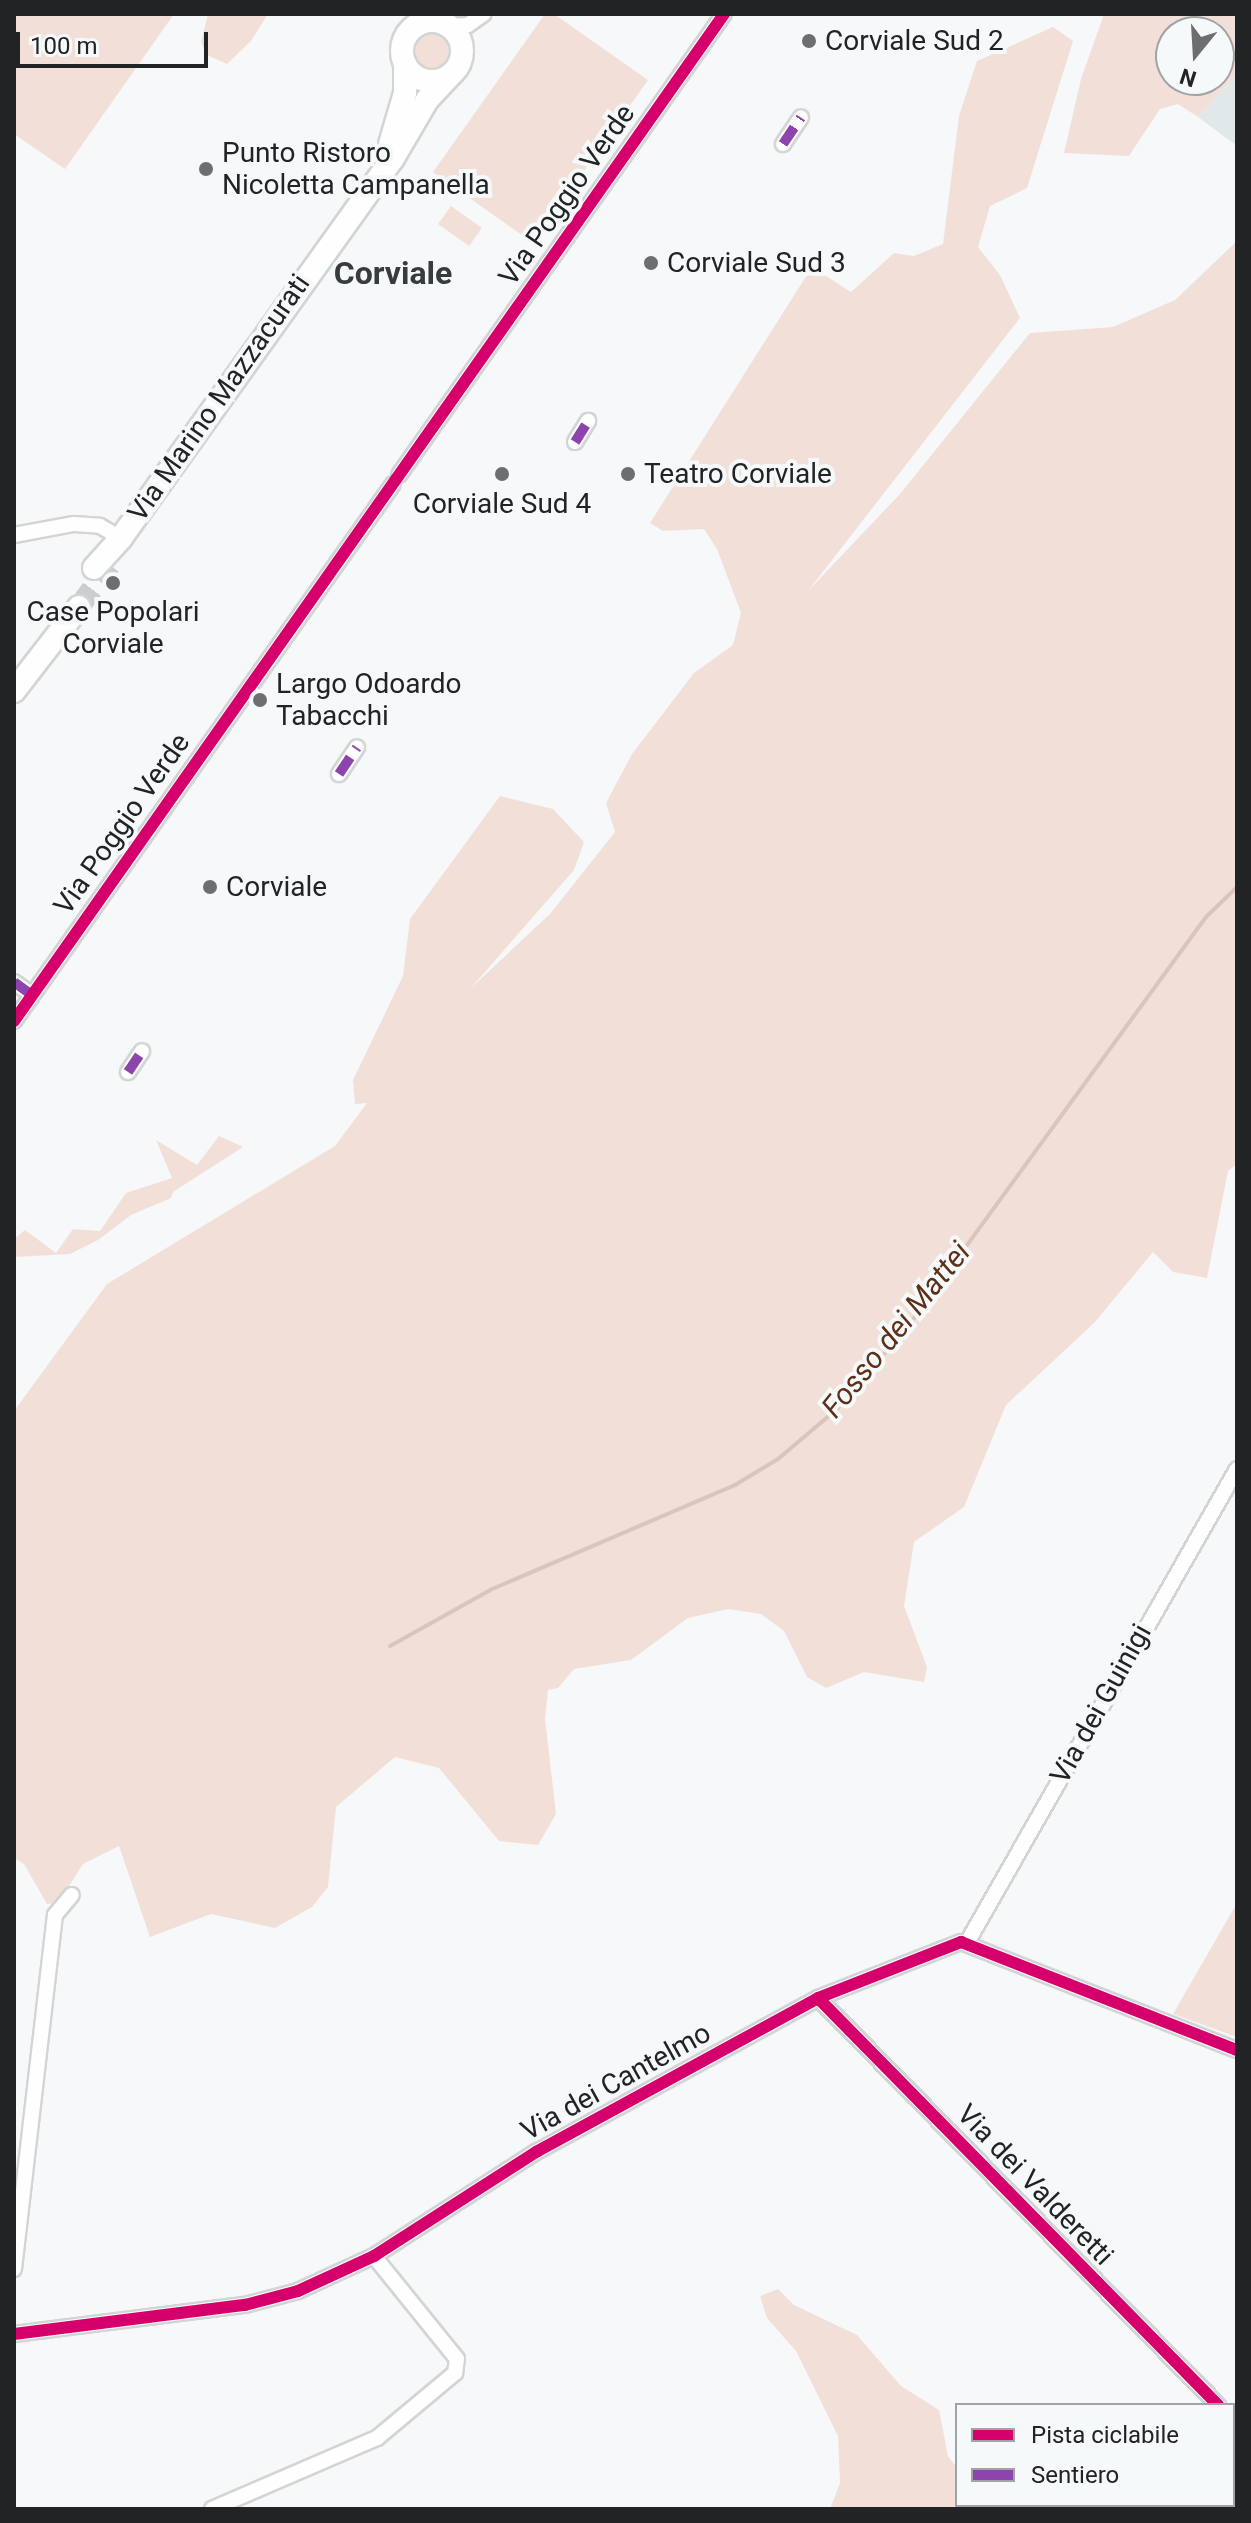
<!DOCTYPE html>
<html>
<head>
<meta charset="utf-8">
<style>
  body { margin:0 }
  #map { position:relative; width:1251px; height:2523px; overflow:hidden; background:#f6f8f9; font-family:Roboto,sans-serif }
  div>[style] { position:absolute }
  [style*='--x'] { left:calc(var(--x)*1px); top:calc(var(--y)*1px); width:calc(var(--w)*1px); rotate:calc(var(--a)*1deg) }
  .built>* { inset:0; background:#e1e8ea }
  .green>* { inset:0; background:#f2e0d8 }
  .round { border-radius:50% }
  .stream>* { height:4px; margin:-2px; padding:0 2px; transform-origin:2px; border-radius:2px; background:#dbc4b9 }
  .secondary-tunnel>* { height:22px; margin-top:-11px; transform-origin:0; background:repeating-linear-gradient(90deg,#cccdce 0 22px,transparent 0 33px) }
  .roads { filter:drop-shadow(2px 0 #d3d5d5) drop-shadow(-2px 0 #d3d5d5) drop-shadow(0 2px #d3d5d5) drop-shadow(0 -2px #d3d5d5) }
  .street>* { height:14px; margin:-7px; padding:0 7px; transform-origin:7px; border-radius:7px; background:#fefefe }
  .secondary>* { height:22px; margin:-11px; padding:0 11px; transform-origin:11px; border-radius:11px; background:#fefefe }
  .secondary>.ring { margin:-11px; padding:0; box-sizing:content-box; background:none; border:22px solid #fefefe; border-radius:50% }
  .quiet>* { height:10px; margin-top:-5px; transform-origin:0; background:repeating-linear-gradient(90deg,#8e44ad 0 20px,transparent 0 30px) }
  .cycleway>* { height:12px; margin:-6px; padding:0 6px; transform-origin:6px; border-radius:6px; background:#d6006c }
  .dots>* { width:22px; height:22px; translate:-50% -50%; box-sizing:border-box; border:4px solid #f5f9fa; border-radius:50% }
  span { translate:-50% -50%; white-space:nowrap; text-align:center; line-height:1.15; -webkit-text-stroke:8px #f5f9fa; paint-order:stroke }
  .poi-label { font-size:28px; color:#222324 }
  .left { translate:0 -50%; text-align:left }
  .street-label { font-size:28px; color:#222324 }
  .water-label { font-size:30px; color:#5e3019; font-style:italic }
  .quarter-label { font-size:32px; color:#393c3d; font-weight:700 }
  .frame { position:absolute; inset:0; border:16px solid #222324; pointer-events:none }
  .legend { position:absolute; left:955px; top:2403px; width:280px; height:104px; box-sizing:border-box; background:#f5f9fa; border:2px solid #a1a3a4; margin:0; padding:10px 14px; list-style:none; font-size:24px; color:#222324 }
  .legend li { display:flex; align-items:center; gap:16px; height:40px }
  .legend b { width:40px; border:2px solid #a1a3a4 }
  .north { position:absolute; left:1155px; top:16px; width:80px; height:80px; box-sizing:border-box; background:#f5f9fa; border:2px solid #a1a3a4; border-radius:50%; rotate:198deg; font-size:22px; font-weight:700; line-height:32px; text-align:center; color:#222324 }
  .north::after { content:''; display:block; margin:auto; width:28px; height:36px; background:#6c6e6f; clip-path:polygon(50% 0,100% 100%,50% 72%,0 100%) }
  .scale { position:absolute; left:16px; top:32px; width:192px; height:36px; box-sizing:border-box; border:4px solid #222324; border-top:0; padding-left:10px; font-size:24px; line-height:28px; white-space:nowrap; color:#222324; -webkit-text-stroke:6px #f5f9fa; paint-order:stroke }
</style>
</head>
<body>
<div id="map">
  <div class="built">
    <div style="clip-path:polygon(1237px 74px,1237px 146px,1198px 117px)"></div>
  </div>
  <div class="green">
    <div style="clip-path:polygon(14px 14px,174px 14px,65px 169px,14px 134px)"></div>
    <div style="clip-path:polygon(208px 14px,268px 14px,251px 41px,227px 64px,207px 55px,201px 42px)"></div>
    <div style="clip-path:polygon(545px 14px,554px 14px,648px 80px,533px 243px,433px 172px)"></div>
    <div style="clip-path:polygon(evenodd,1104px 14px,1237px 14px,1237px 74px,1198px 117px,1178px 104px,1160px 109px,1129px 156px,1064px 153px,1081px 79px,1104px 14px,1171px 32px,1219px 32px,1219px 80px,1171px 80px,1171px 32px)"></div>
    <div style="clip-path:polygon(1053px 27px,1073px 41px,1027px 188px,990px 206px,978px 247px,1000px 275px,1020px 318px,808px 591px,900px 494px,1030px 333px,1113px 327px,1175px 300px,1237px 241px,1237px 1164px,1228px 1171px,1207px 1278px,1173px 1272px,1153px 1252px,1094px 1323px,1006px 1405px,964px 1507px,914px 1542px,904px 1606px,927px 1667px,924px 1682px,864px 1672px,826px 1688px,807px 1677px,784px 1631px,761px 1614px,728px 1609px,688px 1618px,631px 1660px,574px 1669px,558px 1688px,548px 1690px,545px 1719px,556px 1814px,538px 1845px,499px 1841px,439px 1768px,395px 1757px,336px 1807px,328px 1887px,312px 1907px,275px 1928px,211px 1914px,150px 1937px,119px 1846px,83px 1864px,58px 1903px,47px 1904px,24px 1864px,14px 1858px,14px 1411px,107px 1284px,335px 1146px,367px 1103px,355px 1104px,353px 1080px,403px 976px,410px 919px,500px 796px,553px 809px,584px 842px,574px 870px,471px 988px,550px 914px,615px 832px,606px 803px,632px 754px,694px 673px,733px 645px,741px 613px,717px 549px,704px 529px,663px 531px,650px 523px,812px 267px,851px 292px,894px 253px,914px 256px,943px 244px,959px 116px,977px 61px)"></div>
    <div class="round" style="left:411px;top:29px;width:42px;height:42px"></div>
    <div style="clip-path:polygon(451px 206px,482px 228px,469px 246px,438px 224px)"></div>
    <div style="clip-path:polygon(219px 1136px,243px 1147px,173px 1192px,171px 1198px,131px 1215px,98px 1240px,70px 1254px,14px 1257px,14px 1239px,25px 1230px,56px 1253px,73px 1229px,100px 1231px,126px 1193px,172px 1178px,156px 1140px,197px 1165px)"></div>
    <div style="clip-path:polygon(1237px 1903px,1237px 2037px,1173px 2014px)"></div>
    <div style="clip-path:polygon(778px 2289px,794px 2305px,857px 2335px,901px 2386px,939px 2410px,948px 2456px,957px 2468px,957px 2505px,978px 2509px,830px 2509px,840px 2483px,838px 2436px,796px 2351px,767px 2318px,760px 2296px)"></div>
  </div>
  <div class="stream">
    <div style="--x:390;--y:1646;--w:115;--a:-29.2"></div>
    <div style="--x:490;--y:1590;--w:267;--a:-23.2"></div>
    <div style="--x:735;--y:1485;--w:50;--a:-31.2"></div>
    <div style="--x:778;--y:1459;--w:77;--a:-40.3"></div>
    <div style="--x:837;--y:1409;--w:114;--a:-49.6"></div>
    <div style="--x:911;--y:1322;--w:501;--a:-53.93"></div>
    <div style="--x:1206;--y:917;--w:43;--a:-44.1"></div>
  </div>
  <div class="secondary-tunnel">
    <div style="--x:79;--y:607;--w:52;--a:-53.6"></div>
  </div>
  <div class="roads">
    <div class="street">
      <div style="--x:450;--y:26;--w:18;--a:-3"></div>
      <div style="--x:468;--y:25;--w:19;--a:-35"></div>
      <div style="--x:783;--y:144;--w:32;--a:-56"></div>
      <div style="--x:575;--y:442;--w:25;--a:-58"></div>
      <div style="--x:399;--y:475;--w:564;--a:-54.82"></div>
      <div style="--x:14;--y:535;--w:61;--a:-10.4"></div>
      <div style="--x:74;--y:524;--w:26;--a:4"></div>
      <div style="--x:100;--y:526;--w:24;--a:30"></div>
      <div style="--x:339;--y:774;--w:32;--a:-56"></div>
      <div style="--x:14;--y:982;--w:22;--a:36"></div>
      <div style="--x:14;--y:1021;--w:657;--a:-54.79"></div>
      <div style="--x:128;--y:1072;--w:25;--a:-56"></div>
      <div style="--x:968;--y:1941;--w:543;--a:-60.32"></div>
      <div style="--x:818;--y:1998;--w:571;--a:45.5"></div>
      <div style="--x:14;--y:2269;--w:356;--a:-83.4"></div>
      <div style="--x:55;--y:1915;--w:26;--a:-50"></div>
      <div style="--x:14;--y:2334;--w:233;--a:-7.2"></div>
      <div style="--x:245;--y:2305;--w:55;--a:-14.8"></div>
      <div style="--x:298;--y:2291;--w:84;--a:-24.7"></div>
      <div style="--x:374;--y:2256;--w:193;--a:-32.7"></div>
      <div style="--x:536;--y:2152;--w:321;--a:-28.6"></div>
      <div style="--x:818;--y:1998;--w:154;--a:-21.4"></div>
      <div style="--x:961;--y:1942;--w:296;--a:21.4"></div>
      <div style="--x:1233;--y:2420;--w:6;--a:45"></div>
      <div style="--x:212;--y:2509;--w:180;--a:-23.3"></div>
      <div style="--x:377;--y:2438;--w:102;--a:-39.8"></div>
      <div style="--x:455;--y:2373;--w:14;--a:-82"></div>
      <div style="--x:457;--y:2359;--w:132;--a:-128.9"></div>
    </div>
    <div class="secondary">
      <div class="ring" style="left:402px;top:21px;width:38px;height:38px"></div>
      <div style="--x:390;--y:144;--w:53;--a:-73.6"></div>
      <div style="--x:405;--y:93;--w:29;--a:-90"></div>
      <div style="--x:94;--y:568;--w:40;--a:-48"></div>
      <div style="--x:121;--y:538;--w:465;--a:-54.4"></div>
      <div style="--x:392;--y:160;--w:69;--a:-59.7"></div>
      <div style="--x:427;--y:100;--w:35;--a:-47"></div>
      <div style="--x:14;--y:691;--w:106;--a:-52.3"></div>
    </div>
  </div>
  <div class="quiet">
    <div style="--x:783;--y:144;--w:32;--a:-56"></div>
    <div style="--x:575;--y:442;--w:25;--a:-58"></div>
    <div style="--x:339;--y:774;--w:32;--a:-56"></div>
    <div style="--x:14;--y:982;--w:22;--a:36"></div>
    <div style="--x:128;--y:1072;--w:25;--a:-56"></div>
  </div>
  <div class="cycleway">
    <div style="--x:14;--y:1021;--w:1232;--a:-54.81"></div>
    <div style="--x:818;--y:1998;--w:571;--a:45.5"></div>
    <div style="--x:14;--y:2334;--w:233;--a:-7.2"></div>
    <div style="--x:245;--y:2305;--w:55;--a:-14.8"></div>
    <div style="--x:298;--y:2291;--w:84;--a:-24.7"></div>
    <div style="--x:374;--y:2256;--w:193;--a:-32.7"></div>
    <div style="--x:536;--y:2152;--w:321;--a:-28.6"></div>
    <div style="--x:818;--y:1998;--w:154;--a:-21.4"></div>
    <div style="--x:961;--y:1942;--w:296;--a:21.4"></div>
  </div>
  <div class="dots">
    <div style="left:809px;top:41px;background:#6c6e6f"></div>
    <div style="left:206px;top:169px;background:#6c6e6f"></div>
    <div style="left:651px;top:263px;background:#6c6e6f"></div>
    <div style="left:502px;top:474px;background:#6c6e6f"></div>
    <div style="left:628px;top:474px;background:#6c6e6f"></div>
    <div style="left:113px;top:583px;background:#6c6e6f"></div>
    <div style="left:260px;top:700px;background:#6c6e6f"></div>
    <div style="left:210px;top:887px;background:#6c6e6f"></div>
  </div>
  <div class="poi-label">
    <span class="left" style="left:825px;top:41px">Corviale Sud 2</span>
    <span class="left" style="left:222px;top:169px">Punto Ristoro<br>Nicoletta Campanella</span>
    <span class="left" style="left:667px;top:263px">Corviale Sud 3</span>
    <span class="left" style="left:644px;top:474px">Teatro Corviale</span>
    <span style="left:502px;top:504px">Corviale Sud 4</span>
    <span style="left:113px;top:628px">Case Popolari<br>Corviale</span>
    <span class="left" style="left:276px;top:700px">Largo Odoardo<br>Tabacchi</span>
    <span class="left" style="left:226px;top:887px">Corviale</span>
  </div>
  <div class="street-label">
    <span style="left:567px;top:195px;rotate:-55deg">Via Poggio Verde</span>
    <span style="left:219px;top:398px;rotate:-55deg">Via Marino Mazzacurati</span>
    <span style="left:122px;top:824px;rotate:-55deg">Via Poggio Verde</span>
    <span style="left:1101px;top:1704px;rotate:-61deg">Via dei Guinigi</span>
    <span style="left:616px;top:2082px;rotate:-29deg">Via dei Cantelmo</span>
    <span style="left:1035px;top:2185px;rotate:46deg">Via dei Valderetti</span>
  </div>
  <div class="water-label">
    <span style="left:896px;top:1330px;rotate:-51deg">Fosso dei Mattei</span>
  </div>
  <div class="quarter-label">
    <span style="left:393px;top:273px">Corviale</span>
  </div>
  <div class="frame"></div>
  <ul class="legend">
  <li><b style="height:10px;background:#d6006c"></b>Pista ciclabile</li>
  <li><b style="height:10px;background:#8e44ad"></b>Sentiero</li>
  </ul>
  <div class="north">N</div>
  <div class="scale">100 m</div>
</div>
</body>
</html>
